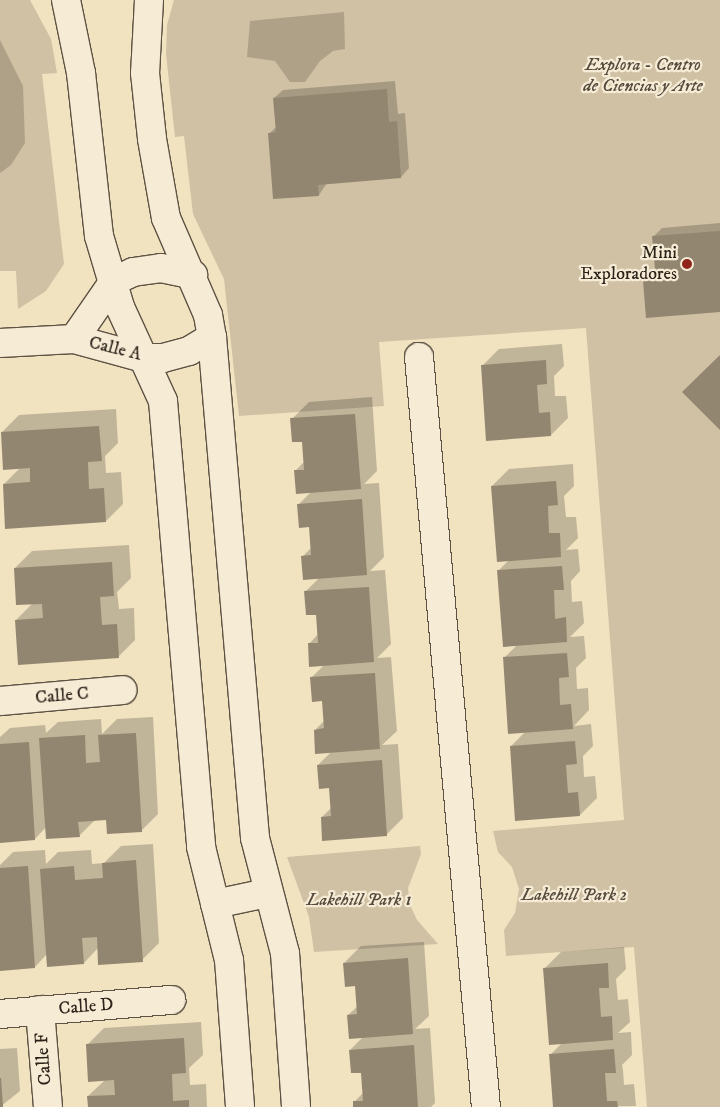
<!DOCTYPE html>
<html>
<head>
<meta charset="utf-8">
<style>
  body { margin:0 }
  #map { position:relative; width:720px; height:1107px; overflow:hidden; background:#f1e2c0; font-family:"IM FELL DW Pica",serif }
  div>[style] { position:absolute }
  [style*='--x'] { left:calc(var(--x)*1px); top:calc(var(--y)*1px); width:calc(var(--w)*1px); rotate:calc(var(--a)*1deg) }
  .green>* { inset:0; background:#d0c1a4 }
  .water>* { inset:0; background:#aea187 }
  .shadow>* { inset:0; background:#0003 }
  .building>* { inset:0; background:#928670 }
  .roads { filter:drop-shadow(1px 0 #5d5243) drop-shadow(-1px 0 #5d5243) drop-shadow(0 1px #5d5243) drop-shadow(0 -1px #5d5243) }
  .minor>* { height:28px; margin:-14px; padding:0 14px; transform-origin:14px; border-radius:14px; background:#f6ecd6 }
  .dots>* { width:14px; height:14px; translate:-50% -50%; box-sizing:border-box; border:2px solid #f6ecd6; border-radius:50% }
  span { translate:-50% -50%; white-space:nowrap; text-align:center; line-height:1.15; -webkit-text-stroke:4.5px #f6ecd6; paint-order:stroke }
  .park-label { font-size:18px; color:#554a3c; font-style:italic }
  .poi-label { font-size:18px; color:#2c2219 }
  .right { translate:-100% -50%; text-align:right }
  .street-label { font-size:18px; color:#2c2219 }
</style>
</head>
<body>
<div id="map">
  <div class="green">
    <div style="clip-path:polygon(0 0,30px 0,51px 39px,57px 73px,42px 74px,64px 264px,46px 291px,18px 309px,16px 271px,0 271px)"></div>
    <div style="clip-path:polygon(174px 0,720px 0,720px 1107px,647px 1107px,634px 947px,506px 956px,504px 930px,515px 913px,519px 889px,512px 867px,498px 852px,493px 831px,624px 820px,586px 328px,379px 342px,384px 406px,239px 416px,224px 279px,193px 214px,184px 136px,175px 137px,166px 54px,167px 25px)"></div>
    <div style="clip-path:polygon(420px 846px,421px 854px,408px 888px,410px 905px,417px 920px,438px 944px,314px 952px,309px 917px,287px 857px)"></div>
  </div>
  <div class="water">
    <div style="clip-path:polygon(344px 12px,345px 49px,333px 51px,320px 61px,305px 82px,290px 82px,275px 61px,247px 57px,250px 21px)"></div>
    <div style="clip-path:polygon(0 40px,23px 86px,25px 143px,11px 165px,0 173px)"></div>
  </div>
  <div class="shadow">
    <div style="clip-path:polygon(395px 81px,398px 114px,405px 113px,409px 168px,401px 177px,327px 183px,319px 195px,269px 134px,276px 127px,274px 98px,283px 90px)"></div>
    <div style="clip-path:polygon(720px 223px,720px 311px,645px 282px,656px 273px,654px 236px,662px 228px)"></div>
    <div style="clip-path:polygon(562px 344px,564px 366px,554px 376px,555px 396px,566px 396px,568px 418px,551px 435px,482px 366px,499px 349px)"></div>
    <div style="clip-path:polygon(372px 397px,377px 471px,364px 484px,379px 483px,384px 557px,370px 571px,385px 570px,391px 644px,377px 658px,391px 657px,397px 731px,382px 745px,398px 744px,403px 818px,386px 835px,322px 817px,331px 808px,330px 787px,318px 765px,332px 751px,315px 730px,325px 720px,323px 700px,311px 678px,324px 665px,309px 644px,318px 634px,317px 613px,305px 592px,319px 578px,302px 557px,312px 547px,310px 526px,298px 505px,311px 492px,295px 471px,305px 461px,303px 440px,292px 419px,309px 402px)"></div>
    <div style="clip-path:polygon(116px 409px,118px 443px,105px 456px,106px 473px,121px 472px,123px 504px,106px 521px,4px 484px,21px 467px,2px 432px,19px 415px)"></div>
    <div style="clip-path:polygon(573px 464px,574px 486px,564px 496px,566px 517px,576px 517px,578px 538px,566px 550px,578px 549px,580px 571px,571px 581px,572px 602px,582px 601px,584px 623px,570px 637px,584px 636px,586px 658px,576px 668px,577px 689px,588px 688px,589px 710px,574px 726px,591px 724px,593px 746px,583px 756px,584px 777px,595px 776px,597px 798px,580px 815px,511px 746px,526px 731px,504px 658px,517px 645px,498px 571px,510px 559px,492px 486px,509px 469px)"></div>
    <div style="clip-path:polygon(129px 545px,131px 578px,117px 592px,119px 609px,134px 608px,135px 640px,118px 657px,16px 620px,33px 603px,15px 568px,32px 551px)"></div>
    <div style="clip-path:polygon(153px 717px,158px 814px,141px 831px,108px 819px,96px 819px,79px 836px,46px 827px,35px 839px,0 827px,0 737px,10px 728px,45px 725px,46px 733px,58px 722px,101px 719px,102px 734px,117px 719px)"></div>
    <div style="clip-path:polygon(153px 844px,159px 943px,142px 960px,98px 948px,84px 963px,47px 954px,35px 967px,0 969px,0 865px,13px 852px,45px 850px,46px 864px,58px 852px,91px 850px,92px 864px,104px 863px,121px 846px)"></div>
    <div style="clip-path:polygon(424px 942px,429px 1016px,415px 1029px,430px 1028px,435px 1103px,431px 1107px,354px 1107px,354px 1102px,364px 1092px,362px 1072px,350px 1050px,364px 1036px,348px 1015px,358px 1006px,356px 984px,344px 963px,361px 946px)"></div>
    <div style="clip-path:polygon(624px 947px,626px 969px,616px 979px,618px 1000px,628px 999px,630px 1022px,618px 1033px,631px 1032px,632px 1055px,622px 1065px,623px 1070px,624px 1085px,634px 1084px,636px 1106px,554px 1107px,551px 1054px,562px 1043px,544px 969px,561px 952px)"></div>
    <div style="clip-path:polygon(201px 1022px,203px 1055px,189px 1068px,190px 1085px,206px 1084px,207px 1107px,89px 1107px,88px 1096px,105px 1080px,87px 1045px,104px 1028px)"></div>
    <div style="clip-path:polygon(17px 1048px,20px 1091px,0 1107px,0 1049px)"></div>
  </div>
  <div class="building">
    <div style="clip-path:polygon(387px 89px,389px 122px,397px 121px,401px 178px,318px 185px,319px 196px,273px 199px,268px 133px,276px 132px,273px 98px)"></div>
    <div style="clip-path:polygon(720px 231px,720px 312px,646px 318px,643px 281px,656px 280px,652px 236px)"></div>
    <div style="clip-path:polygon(720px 355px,720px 430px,682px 392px)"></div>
    <div style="clip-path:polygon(546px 360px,547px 384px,537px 385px,539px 413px,550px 412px,551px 436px,486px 441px,481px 365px)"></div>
    <div style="clip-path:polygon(355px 414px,361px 489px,296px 494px,294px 470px,304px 470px,302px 442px,292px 442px,290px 418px)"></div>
    <div style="clip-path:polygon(99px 426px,102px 461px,88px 462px,89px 489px,104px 488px,106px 522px,5px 529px,3px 484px,30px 482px,30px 468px,3px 470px,1px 432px)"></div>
    <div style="clip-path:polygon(556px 481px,558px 505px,548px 506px,549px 533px,560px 533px,561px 557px,497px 562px,491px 486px)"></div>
    <div style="clip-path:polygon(362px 499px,367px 575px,303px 580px,301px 556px,311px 555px,309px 527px,299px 528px,297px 504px)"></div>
    <div style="clip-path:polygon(112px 562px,114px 596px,100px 597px,102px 625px,117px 624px,119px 658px,18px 665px,15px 620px,43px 618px,42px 604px,16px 605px,14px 568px)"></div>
    <div style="clip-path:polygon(562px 566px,564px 590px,554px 590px,555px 619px,566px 617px,567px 642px,503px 647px,497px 570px)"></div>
    <div style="clip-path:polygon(369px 587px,374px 662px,309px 667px,308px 643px,318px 643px,316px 615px,306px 615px,304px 591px)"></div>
    <div style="clip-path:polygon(567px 653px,569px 677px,559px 678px,560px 705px,571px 704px,573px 729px,508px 734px,503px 657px)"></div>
    <div style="clip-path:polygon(375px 673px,380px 749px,315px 754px,314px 730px,324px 728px,323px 715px,322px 701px,312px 702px,310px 677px)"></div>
    <div style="clip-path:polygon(136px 733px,142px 832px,107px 834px,106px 820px,78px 822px,80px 837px,46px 839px,39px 738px,85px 735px,86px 763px,100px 762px,98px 735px)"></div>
    <div style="clip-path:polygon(575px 741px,577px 764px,566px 765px,568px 793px,578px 792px,580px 816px,515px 821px,510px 746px)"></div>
    <div style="clip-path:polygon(29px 742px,35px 840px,0 843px,0 744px)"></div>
    <div style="clip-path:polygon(382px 760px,387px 836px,322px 841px,321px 817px,331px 816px,329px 788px,319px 789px,317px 765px)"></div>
    <div style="clip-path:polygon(136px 860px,143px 962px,98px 965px,97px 937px,82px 938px,84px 964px,47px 967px,40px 869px,74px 866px,75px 880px,103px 878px,102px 863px)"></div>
    <div style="clip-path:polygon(28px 866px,35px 968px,0 971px,0 868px)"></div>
    <div style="clip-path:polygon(408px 958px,413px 1034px,349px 1039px,347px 1015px,357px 1014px,355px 986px,345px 987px,343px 963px)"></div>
    <div style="clip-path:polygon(608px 963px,609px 988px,599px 988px,601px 1017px,612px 1016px,613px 1040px,549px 1045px,543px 968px)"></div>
    <div style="clip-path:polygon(184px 1038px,186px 1073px,172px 1074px,173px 1101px,189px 1100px,189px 1107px,88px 1107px,87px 1096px,115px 1095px,114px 1080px,88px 1082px,86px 1044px)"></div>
    <div style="clip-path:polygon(414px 1045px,418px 1107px,353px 1107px,353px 1101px,363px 1101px,361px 1073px,351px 1073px,349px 1050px)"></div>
    <div style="clip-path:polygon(614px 1049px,616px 1073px,605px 1073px,607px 1101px,617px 1101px,618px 1107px,553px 1107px,549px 1054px)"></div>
    <div style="clip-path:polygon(0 1078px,1px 1078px,3px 1107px,0 1107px)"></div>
  </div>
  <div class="roads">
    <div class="minor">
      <div style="--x:66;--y:0;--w:75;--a:78.4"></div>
      <div style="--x:81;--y:73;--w:164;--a:83.7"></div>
      <div style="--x:99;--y:236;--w:74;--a:73.5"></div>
      <div style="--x:120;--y:307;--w:103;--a:65.4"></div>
      <div style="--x:163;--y:401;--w:448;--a:85.1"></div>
      <div style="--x:201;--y:847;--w:116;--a:76.1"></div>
      <div style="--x:229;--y:960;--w:147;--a:85.7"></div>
      <div style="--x:149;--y:0;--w:73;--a:93.1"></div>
      <div style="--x:145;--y:73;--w:66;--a:83.9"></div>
      <div style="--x:152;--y:139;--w:80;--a:80"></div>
      <div style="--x:166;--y:218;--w:106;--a:66.6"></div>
      <div style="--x:208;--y:315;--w:22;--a:80"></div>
      <div style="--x:212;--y:337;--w:503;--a:85.09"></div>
      <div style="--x:255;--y:838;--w:119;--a:75.4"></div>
      <div style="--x:285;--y:953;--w:154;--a:85.9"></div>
      <div style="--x:74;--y:339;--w:70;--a:-55.4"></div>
      <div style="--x:114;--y:281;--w:21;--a:-25"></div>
      <div style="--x:133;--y:272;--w:28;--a:-8"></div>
      <div style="--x:161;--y:268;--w:33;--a:12"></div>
      <div style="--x:0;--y:343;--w:74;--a:-3.1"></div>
      <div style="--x:74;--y:339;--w:73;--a:15.2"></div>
      <div style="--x:144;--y:358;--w:19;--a:0"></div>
      <div style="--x:163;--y:358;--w:27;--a:-15"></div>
      <div style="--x:189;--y:351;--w:27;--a:-31"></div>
      <div style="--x:419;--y:357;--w:753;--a:84.9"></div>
      <div style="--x:0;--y:701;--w:123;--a:-5.1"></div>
      <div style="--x:215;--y:904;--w:53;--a:-11.9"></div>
      <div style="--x:40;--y:1010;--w:97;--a:85.3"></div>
      <div style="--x:0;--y:1014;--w:172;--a:-4.7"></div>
    </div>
  </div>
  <div class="dots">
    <div style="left:687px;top:264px;background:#8f2418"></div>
  </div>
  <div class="park-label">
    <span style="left:643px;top:76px">Explora - Centro<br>de Ciencias y Arte</span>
    <span style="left:574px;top:895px">Lakehill Park 2</span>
    <span style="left:359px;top:900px">Lakehill Park 1</span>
  </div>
  <div class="poi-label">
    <span class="right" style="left:677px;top:264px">Mini<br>Exploradores</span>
  </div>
  <div class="street-label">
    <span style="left:115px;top:349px;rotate:14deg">Calle A</span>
    <span style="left:62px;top:696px;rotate:-5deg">Calle C</span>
    <span style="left:86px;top:1007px;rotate:-5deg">Calle D</span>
    <span style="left:44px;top:1059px;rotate:-94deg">Calle F</span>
  </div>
</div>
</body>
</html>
